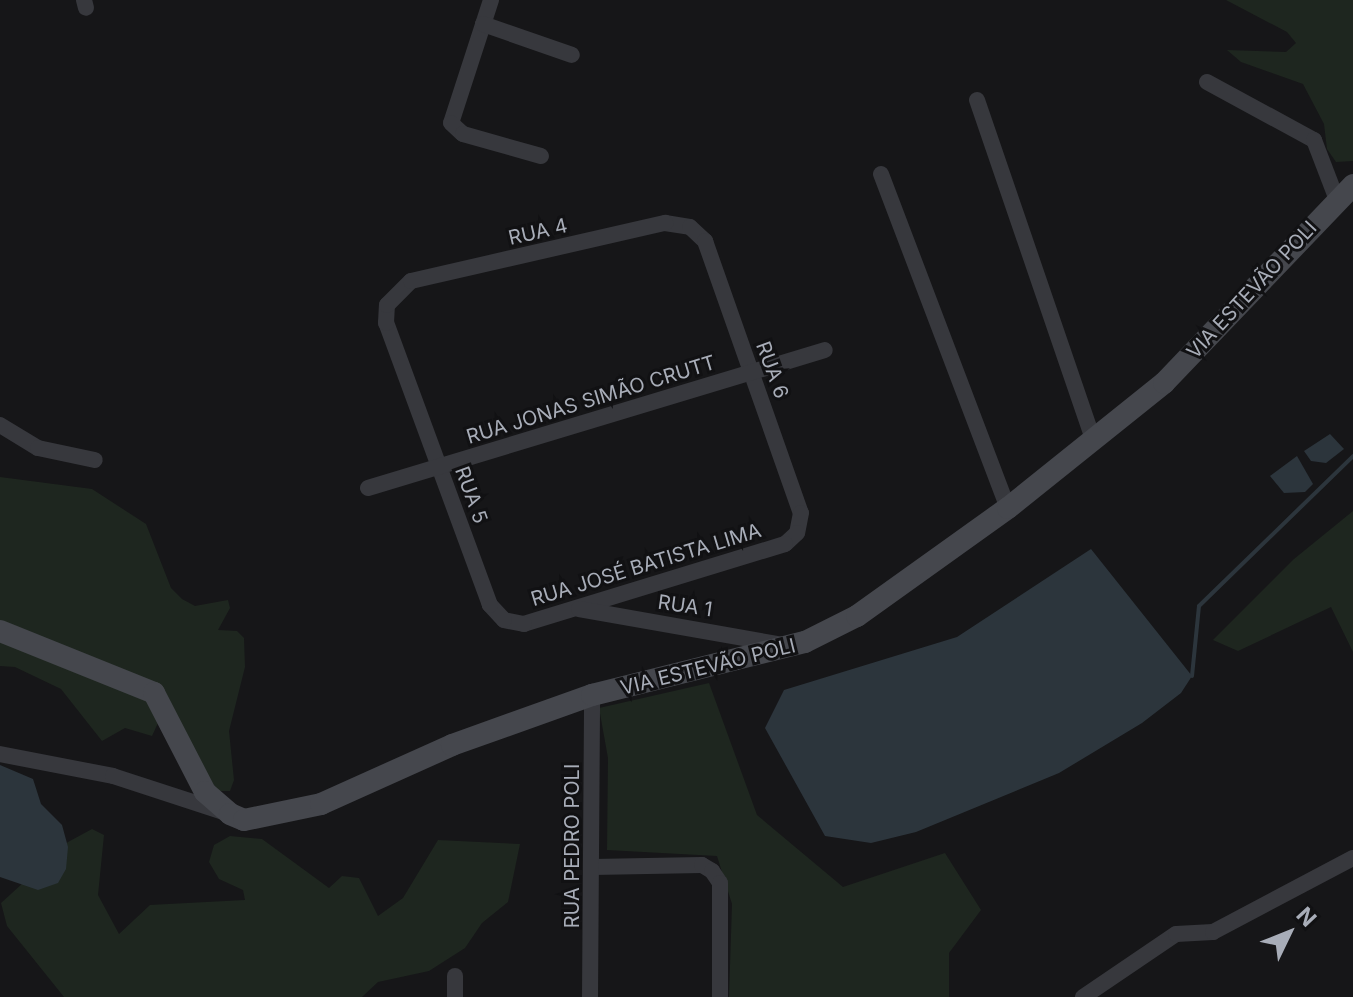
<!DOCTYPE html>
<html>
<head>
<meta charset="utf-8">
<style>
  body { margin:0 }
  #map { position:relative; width:1353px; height:997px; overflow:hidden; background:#161618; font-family:Inter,sans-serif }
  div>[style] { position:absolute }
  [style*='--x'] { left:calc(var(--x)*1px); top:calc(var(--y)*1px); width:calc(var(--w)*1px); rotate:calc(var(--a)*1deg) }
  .green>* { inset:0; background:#1e261f }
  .water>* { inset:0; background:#2c353c }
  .stream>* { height:4px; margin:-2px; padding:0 2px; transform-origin:2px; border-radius:2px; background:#2c353c }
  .street>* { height:16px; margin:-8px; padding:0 8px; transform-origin:8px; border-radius:8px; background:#37383d }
  .secondary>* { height:22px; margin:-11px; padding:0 11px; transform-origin:11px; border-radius:11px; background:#45474d }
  span { translate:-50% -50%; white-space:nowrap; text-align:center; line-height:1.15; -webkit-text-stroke:6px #111113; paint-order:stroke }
  .street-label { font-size:20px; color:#a8adb8 }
  .north { position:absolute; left:1249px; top:893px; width:80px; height:80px; -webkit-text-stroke:6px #111113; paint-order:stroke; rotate:47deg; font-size:22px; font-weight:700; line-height:32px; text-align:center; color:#a8adb8 }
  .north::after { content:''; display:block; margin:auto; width:28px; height:36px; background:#a8adb8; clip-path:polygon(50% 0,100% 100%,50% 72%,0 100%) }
</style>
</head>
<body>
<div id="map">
  <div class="green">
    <div style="clip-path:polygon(1226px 0,1353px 0,1353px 161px,1336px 162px,1327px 149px,1324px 124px,1303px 84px,1241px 62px,1227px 50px,1286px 52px,1296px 43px,1287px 32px)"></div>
    <div style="clip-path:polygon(0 477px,92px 489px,146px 524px,171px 588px,182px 599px,195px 606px,228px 600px,230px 608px,218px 630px,237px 631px,244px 638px,245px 667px,229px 731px,234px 780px,230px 791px,211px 791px,158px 723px,152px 736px,125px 728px,102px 741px,61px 689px,15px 667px,0 666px)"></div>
    <div style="clip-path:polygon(1353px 511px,1353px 652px,1331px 607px,1238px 651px,1213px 640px,1294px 559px)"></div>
    <div style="clip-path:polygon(709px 683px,757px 815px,843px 887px,945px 853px,981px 910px,949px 953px,949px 997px,729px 997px,732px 904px,717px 856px,607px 850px,608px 758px,599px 708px)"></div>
    <div style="clip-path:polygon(92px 829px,104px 835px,98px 895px,119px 934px,150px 905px,245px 900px,243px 890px,219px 879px,209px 862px,214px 845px,230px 836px,262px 839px,329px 888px,342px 876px,359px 878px,378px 916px,403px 898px,438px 840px,520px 844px,508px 902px,482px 923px,465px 948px,429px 971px,378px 982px,362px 997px,64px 997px,7px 926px,1px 903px,68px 842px)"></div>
  </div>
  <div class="water">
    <div style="clip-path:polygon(1330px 434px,1344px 449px,1326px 463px,1311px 461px,1304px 451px)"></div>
    <div style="clip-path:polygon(1297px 456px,1313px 484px,1305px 492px,1284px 493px,1270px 476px)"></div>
    <div style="clip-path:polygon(1091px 549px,1192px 676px,1181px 693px,1142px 723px,1059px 773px,916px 832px,871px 843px,825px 836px,765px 728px,784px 690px,957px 637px)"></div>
    <div style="clip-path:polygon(0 765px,33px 779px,41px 804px,62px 825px,68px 847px,66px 869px,58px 883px,38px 890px,0 877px)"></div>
  </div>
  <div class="stream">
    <div style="--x:1192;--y:676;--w:70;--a:-84.3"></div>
    <div style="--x:1199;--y:606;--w:215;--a:-44.2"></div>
  </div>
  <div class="street">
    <div style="--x:84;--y:0;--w:8;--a:76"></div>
    <div style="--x:491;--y:0;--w:129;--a:108"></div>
    <div style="--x:451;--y:123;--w:16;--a:43"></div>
    <div style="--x:463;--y:134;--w:81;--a:15.8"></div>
    <div style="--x:483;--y:24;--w:94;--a:19.2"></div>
    <div style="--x:1207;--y:82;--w:122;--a:28.5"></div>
    <div style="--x:1314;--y:140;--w:64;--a:69"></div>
    <div style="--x:977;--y:100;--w:361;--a:71.1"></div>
    <div style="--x:881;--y:174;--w:357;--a:69.2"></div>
    <div style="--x:665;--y:223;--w:25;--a:9"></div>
    <div style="--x:690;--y:227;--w:21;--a:43"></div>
    <div style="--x:705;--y:241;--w:288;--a:70.6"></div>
    <div style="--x:801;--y:513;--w:20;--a:101"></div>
    <div style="--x:797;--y:533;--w:16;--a:137"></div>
    <div style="--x:785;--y:544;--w:273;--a:163"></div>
    <div style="--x:524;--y:624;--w:20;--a:-169"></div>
    <div style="--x:504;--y:620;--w:21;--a:-133"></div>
    <div style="--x:490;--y:605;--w:301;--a:-110.2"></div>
    <div style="--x:386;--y:323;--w:18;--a:-87"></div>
    <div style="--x:387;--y:305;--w:34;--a:-45"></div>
    <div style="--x:411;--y:281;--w:261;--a:-12.9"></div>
    <div style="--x:0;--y:425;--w:44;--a:31.2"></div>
    <div style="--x:38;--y:448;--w:58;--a:11.9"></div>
    <div style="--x:368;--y:488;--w:477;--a:-16.8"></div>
    <div style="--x:579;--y:609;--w:208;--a:10"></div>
    <div style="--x:0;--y:754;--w:115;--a:11"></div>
    <div style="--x:113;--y:776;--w:119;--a:18.1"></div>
    <div style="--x:593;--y:867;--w:109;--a:-1.1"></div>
    <div style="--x:702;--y:865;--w:12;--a:31"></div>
    <div style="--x:712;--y:871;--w:14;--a:56"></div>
    <div style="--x:720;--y:883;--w:114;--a:90"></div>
    <div style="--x:455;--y:997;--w:21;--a:-90"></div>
    <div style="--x:590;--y:997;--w:302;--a:-89.6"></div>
    <div style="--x:1083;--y:997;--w:112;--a:-34.1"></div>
    <div style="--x:1176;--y:934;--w:37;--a:-3"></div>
    <div style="--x:1213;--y:932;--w:158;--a:-27.9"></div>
  </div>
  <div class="secondary">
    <div style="--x:0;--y:631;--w:166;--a:21.9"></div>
    <div style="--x:154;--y:693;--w:111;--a:62.7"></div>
    <div style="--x:205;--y:792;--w:33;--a:41"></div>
    <div style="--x:230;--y:814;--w:15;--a:23"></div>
    <div style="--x:244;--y:820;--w:79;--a:-11.7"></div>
    <div style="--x:321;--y:804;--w:144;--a:-24.2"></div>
    <div style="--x:452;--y:745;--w:149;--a:-19.7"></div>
    <div style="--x:592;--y:695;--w:219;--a:-14"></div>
    <div style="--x:805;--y:642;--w:58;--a:-26.6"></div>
    <div style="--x:857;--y:616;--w:186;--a:-35.6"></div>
    <div style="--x:1008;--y:508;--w:200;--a:-38.7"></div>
    <div style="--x:1164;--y:383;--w:274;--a:-46.3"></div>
  </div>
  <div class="street-label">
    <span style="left:538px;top:232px;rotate:-13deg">RUA 4</span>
    <span style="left:1252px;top:290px;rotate:-47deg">VIA ESTEVÃO POLI</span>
    <span style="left:772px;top:370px;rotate:70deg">RUA 6</span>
    <span style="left:591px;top:400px;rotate:-17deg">RUA JONAS SIMÃO CRUTT</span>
    <span style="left:471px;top:495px;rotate:70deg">RUA 5</span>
    <span style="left:646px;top:565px;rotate:-17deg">RUA JOSÉ BATISTA LIMA</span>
    <span style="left:685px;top:606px;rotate:8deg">RUA 1</span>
    <span style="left:708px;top:667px;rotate:-14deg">VIA ESTEVÃO POLI</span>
    <span style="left:572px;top:846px;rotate:-90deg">RUA PEDRO POLI</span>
  </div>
  <div class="north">N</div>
</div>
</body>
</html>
